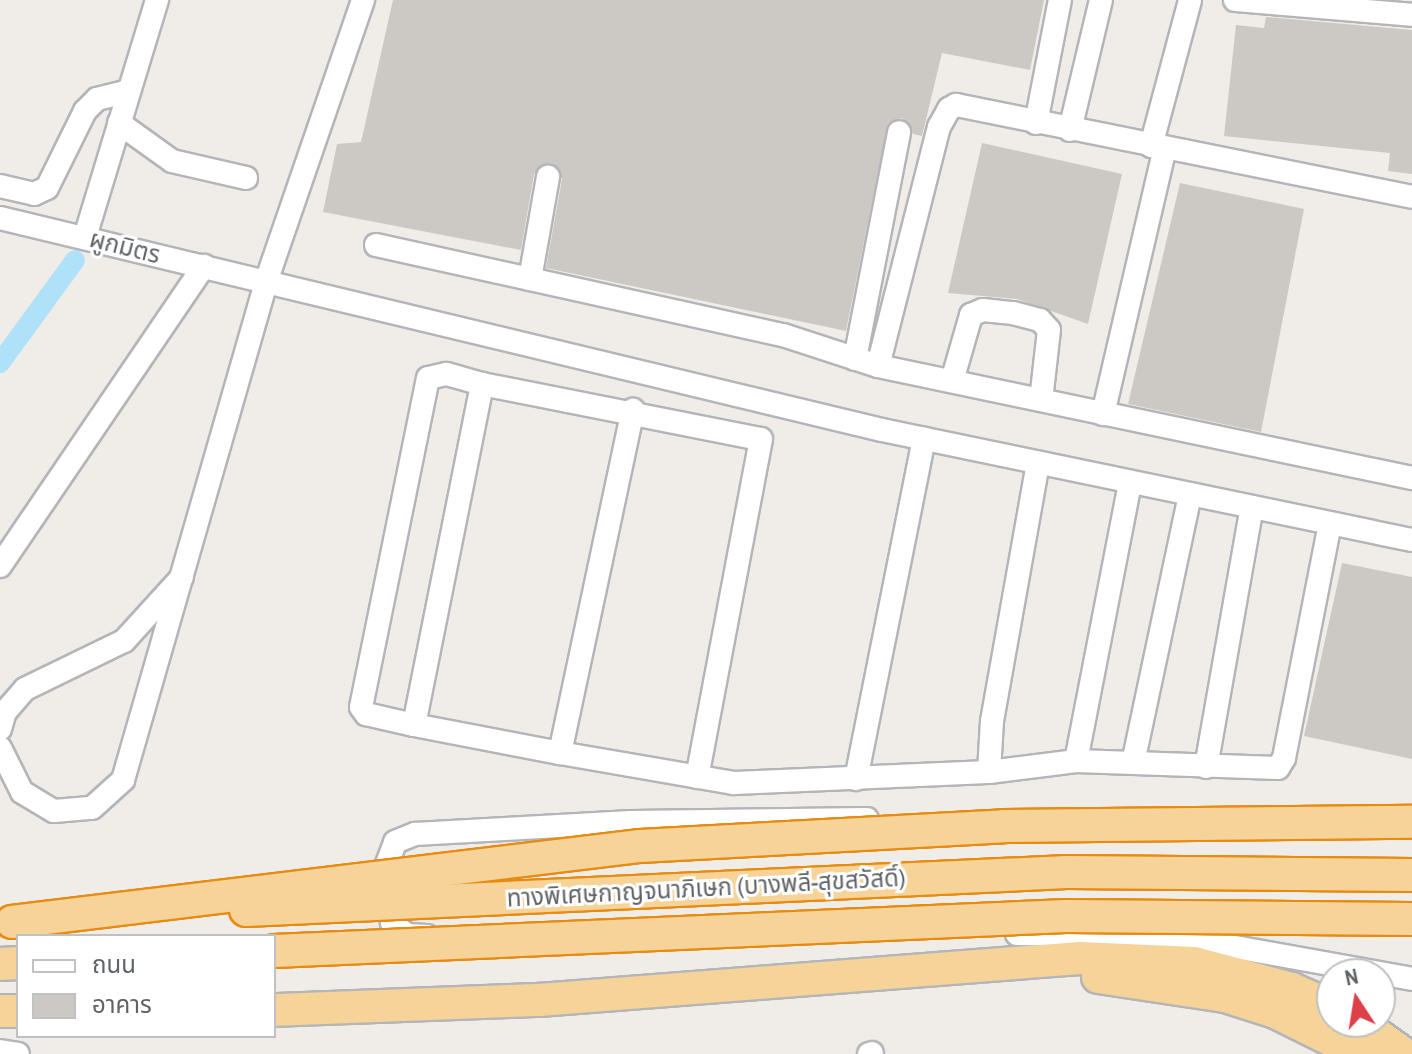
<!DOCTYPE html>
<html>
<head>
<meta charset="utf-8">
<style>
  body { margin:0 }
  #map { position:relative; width:1412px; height:1054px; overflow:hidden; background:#f0ede8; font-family:"Archivo Narrow","Noto Sans Thai",sans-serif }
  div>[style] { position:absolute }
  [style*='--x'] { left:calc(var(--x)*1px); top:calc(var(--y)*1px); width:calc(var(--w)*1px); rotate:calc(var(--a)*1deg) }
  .canal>* { height:20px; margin:-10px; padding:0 10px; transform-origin:10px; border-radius:10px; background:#afe1f9 }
  .building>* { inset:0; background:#ccc8c4 }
  .roads { filter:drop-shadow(2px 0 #b3b5b9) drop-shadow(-2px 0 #b3b5b9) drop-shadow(0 2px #b3b5b9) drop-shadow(0 -2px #b3b5b9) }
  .minor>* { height:22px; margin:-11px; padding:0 11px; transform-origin:11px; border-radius:11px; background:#fff }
  .highway>* { height:32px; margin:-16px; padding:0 16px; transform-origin:16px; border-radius:16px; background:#f6d399 }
  .bridges { filter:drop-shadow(2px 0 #e78b11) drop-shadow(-2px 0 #e78b11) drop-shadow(0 2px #e78b11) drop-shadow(0 -2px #e78b11) }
  .highway-bridge>* { height:32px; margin:-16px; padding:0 16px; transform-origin:16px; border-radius:16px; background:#f6d399 }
  span { translate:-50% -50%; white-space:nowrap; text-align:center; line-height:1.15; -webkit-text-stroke:6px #fff; paint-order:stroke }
  .street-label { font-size:24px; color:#5f6367 }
  .legend { position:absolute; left:16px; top:934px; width:260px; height:104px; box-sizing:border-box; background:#fff; border:2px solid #bfc1c2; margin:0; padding:10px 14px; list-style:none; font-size:24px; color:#5f6367 }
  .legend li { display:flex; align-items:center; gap:16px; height:40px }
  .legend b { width:40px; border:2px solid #bfc1c2 }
  .north { position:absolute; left:1316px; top:958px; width:80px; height:80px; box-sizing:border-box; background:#fff; border:2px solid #bfc1c2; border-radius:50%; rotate:348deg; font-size:22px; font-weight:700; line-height:32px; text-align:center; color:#5f6367 }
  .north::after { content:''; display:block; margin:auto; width:28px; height:36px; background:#dd4047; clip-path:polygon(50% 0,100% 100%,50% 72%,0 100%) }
</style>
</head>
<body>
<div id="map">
  <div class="canal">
    <div style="--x:0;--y:363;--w:127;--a:-53.9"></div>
  </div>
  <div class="building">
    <div style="clip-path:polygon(393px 0,1044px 0,1030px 70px,942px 53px,922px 136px,913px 134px,902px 118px,888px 123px,846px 331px,546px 268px,562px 179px,551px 163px,534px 174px,521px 250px,323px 212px,337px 144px,361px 142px)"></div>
    <div style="clip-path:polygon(1266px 17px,1412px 30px,1412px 174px,1388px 171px,1390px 153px,1224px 136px,1236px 25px,1264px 28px)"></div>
    <div style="clip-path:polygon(982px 143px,1122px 174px,1088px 324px,1017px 299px,948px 293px)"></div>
    <div style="clip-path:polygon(1180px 183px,1304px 209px,1261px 432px,1128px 404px)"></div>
    <div style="clip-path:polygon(1342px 563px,1412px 577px,1412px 759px,1304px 736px)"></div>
  </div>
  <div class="roads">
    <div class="minor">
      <div style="--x:1235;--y:0;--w:178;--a:4.8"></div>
      <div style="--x:119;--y:123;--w:65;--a:35.6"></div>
      <div style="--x:172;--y:161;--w:76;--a:12.9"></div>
      <div style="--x:1036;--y:123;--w:125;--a:-79"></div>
      <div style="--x:1070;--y:130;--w:134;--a:-76.6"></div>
      <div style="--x:1151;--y:146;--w:151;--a:-75"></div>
      <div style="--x:0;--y:186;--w:35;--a:13"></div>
      <div style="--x:34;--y:194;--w:14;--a:-25"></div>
      <div style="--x:47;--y:188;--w:86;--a:-63.7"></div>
      <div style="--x:85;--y:111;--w:17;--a:-45"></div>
      <div style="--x:97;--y:99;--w:33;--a:-14"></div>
      <div style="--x:0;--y:218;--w:907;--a:13.52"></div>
      <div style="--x:882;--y:430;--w:541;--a:11.73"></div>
      <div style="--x:85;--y:237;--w:248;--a:-73.1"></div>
      <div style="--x:376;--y:245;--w:417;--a:12.5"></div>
      <div style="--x:783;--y:335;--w:100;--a:18.1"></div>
      <div style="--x:878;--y:366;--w:546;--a:11.85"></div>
      <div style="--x:530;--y:279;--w:104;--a:-80"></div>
      <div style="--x:855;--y:359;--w:231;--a:-79"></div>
      <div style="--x:878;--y:366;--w:247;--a:-75.7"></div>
      <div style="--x:939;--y:127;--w:21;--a:-61"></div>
      <div style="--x:949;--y:109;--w:8;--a:-30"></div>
      <div style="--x:956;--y:105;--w:465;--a:11.4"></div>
      <div style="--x:952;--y:381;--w:69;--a:-73.9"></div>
      <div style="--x:971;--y:315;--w:13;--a:-23"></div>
      <div style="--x:983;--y:310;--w:30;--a:6"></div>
      <div style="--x:1013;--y:313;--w:28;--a:15"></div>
      <div style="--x:1040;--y:320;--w:13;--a:48"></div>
      <div style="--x:1049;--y:330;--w:70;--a:96.5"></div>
      <div style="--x:482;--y:384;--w:284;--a:11.2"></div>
      <div style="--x:761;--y:439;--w:344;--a:100.7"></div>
      <div style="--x:1103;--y:414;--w:270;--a:-76.9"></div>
      <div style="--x:1038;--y:463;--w:262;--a:100.1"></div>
      <div style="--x:992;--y:721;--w:51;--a:93.4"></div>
      <div style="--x:989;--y:772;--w:88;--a:-7.2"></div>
      <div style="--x:1076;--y:761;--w:202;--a:2"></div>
      <div style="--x:1278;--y:768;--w:12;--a:-59"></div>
      <div style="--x:1284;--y:758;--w:239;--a:-78.9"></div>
      <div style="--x:0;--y:566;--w:363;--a:-55.8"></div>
      <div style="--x:414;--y:725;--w:348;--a:-78.7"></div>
      <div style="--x:482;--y:384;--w:37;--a:-164"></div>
      <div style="--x:446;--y:374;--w:18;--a:167"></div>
      <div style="--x:428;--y:378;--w:336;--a:101.5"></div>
      <div style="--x:361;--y:707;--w:9;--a:54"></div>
      <div style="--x:366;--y:714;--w:49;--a:12.9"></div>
      <div style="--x:414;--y:725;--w:149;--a:10.9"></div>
      <div style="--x:560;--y:753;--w:177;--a:9.8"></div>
      <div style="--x:734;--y:783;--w:255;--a:-2.5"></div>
      <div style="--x:0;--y:729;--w:18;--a:-74"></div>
      <div style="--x:5;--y:712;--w:30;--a:-49"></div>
      <div style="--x:25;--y:689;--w:110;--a:-25.9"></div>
      <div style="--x:124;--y:641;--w:86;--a:-47.8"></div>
      <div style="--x:0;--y:748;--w:49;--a:63.4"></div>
      <div style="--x:22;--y:792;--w:37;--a:31"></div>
      <div style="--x:54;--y:811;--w:38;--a:-5"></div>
      <div style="--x:92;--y:808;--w:42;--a:-42.1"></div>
      <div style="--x:123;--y:780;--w:521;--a:-73.96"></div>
      <div style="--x:267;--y:279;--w:295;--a:-71"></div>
      <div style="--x:560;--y:753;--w:351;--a:-78"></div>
      <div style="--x:1076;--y:761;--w:284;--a:-79"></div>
      <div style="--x:1133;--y:763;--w:275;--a:-78"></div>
      <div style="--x:1206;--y:767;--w:264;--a:-80"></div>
      <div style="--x:856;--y:779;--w:347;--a:-78.7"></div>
      <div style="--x:1017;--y:934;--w:151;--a:0.4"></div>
      <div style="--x:1168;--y:935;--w:248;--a:10.2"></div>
      <div style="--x:427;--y:936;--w:20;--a:-177"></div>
      <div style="--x:407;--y:935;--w:19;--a:-141"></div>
      <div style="--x:392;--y:923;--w:50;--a:-100.4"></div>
      <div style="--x:383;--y:874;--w:34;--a:-69"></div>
      <div style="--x:395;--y:842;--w:22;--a:-22"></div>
      <div style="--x:415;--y:834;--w:216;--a:-3.2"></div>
      <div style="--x:631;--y:822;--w:236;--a:-0.7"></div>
      <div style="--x:0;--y:1051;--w:18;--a:9"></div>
      <div style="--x:869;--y:1054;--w:3;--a:-18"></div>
    </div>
    <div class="highway">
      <div style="--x:0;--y:964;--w:18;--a:-3"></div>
      <div style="--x:1098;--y:977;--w:128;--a:8.5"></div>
      <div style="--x:1225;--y:996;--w:52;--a:17.7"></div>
      <div style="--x:1275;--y:1012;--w:95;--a:26.3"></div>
      <div style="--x:274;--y:1010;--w:265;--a:-2.2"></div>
      <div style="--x:539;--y:1000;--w:543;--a:-4.44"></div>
      <div style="--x:1080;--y:958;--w:114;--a:2.5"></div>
      <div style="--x:1194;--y:963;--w:101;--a:14.9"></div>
      <div style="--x:1292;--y:989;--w:44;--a:24.2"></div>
      <div style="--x:0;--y:1011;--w:18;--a:0"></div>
      <div style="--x:1359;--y:1022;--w:55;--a:35.4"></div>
    </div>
  </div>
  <div class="bridges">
    <div class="highway-bridge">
      <div style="--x:246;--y:910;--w:822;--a:-2.65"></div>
      <div style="--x:1067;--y:872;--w:345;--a:0.5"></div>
      <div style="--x:12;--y:922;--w:633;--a:-6.9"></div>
      <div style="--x:640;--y:846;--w:365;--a:-3.1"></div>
      <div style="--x:1004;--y:826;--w:408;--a:-0.6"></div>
      <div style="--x:274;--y:951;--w:793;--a:-2.53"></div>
      <div style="--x:1066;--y:916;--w:346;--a:0.5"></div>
    </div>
  </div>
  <div class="street-label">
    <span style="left:125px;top:247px;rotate:14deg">ผูกมิตร</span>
    <span style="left:706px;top:888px;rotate:-3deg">ทางพิเศษกาญจนาภิเษก (บางพลี-สุขสวัสดิ์)</span>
  </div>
  <ul class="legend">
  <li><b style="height:10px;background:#fff"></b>ถนน</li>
  <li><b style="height:22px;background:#ccc8c4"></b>อาคาร</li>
  </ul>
  <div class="north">N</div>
</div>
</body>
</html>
